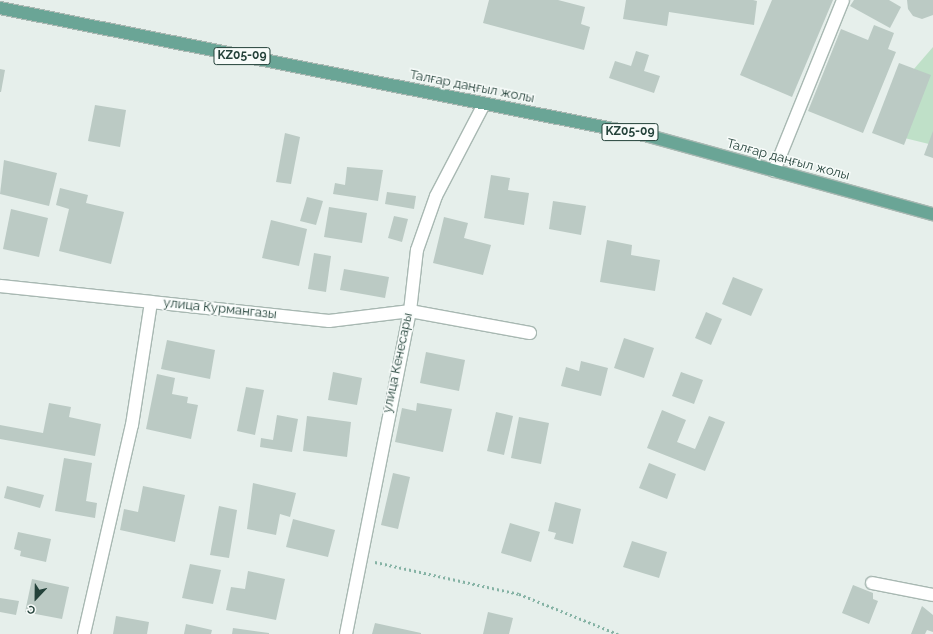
<!DOCTYPE html>
<html>
<head>
<meta charset="utf-8">
<style>
  body { margin:0 }
  #map { position:relative; width:933px; height:634px; overflow:hidden; background:#e6efeb; font-family:Raleway,sans-serif }
  div>[style] { position:absolute }
  [style*='--x'] { left:calc(var(--x)*1px); top:calc(var(--y)*1px); width:calc(var(--w)*1px); rotate:calc(var(--a)*1deg) }
  .green>* { inset:0; background:#bfe0c8 }
  .building>* { inset:0; background:#bbcac4 }
  .path>* { height:2.5px; margin-top:-1.25px; transform-origin:0; background:repeating-linear-gradient(90deg,#86b3a5 0 2px,transparent 0 5px) }
  .roads { filter:drop-shadow(1px 0 #a8b8b2) drop-shadow(-1px 0 #a8b8b2) drop-shadow(0 1px #a8b8b2) drop-shadow(0 -1px #a8b8b2) }
  .minor>* { height:12px; margin:-6px; padding:0 6px; transform-origin:6px; border-radius:6px; background:#fff }
  .primary>* { height:12px; margin:-6px; padding:0 6px; transform-origin:6px; border-radius:6px; background:#6aa596 }
  span { translate:-50% -50%; white-space:nowrap; text-align:center; line-height:1.15; -webkit-text-stroke:3px #f7fbf9; paint-order:stroke }
  .shield-label span { padding:1px 3px; background:#f7fbf9; border:1px solid; border-radius:3px; -webkit-text-stroke-width:0 }
  .shield-label { font-size:12px; color:#24423a; font-weight:700 }
  .street-label { font-size:13px; color:#24423a }
  .north { position:absolute; left:16px; top:578px; width:40px; height:40px; -webkit-text-stroke:3px #f7fbf9; paint-order:stroke; rotate:202deg; font-size:11px; font-weight:700; line-height:16px; text-align:center; color:#24423a }
  .north::after { content:''; display:block; margin:auto; width:14px; height:18px; background:#24423a; clip-path:polygon(50% 0,100% 100%,50% 72%,0 100%) }
</style>
</head>
<body>
<div id="map">
  <div class="green">
    <div style="clip-path:polygon(933px 47px,933px 145px,880px 132px,894px 92px)"></div>
  </div>
  <div class="building">
    <div style="clip-path:polygon(489px 0,558px 0,585px 7px,581px 24px,590px 27px,584px 50px,483px 23px)"></div>
    <div style="clip-path:polygon(626px 0,753px 0,757px 1px,754px 25px,669px 12px,667px 26px,623px 19px)"></div>
    <div style="clip-path:polygon(772px 0,833px 0,792px 97px,740px 75px)"></div>
    <div style="clip-path:polygon(854px 0,889px 0,901px 7px,890px 28px,850px 6px)"></div>
    <div style="clip-path:polygon(907px 0,933px 0,933px 15px,922px 19px,913px 16px,908px 9px)"></div>
    <div style="clip-path:polygon(874px 25px,894px 33px,888px 49px,896px 52px,863px 133px,808px 111px,841px 29px,868px 40px)"></div>
    <div style="clip-path:polygon(636px 51px,649px 55px,644px 71px,660px 76px,654px 93px,609px 78px,615px 61px,631px 66px)"></div>
    <div style="clip-path:polygon(899px 63px,931px 75px,904px 145px,872px 133px)"></div>
    <div style="clip-path:polygon(0 69px,5px 70px,1px 92px,0 92px)"></div>
    <div style="clip-path:polygon(95px 105px,126px 110px,120px 147px,88px 141px)"></div>
    <div style="clip-path:polygon(933px 131px,933px 158px,924px 155px)"></div>
    <div style="clip-path:polygon(285px 133px,300px 137px,291px 184px,276px 182px)"></div>
    <div style="clip-path:polygon(4px 160px,57px 173px,49px 206px,0 194px)"></div>
    <div style="clip-path:polygon(347px 167px,383px 170px,378px 201px,333px 194px,335px 183px,345px 185px)"></div>
    <div style="clip-path:polygon(491px 175px,510px 178px,508px 190px,529px 193px,524px 225px,484px 218px)"></div>
    <div style="clip-path:polygon(60px 188px,88px 195px,86px 203px,124px 212px,111px 264px,59px 251px,69px 209px,56px 205px)"></div>
    <div style="clip-path:polygon(387px 192px,416px 196px,414px 209px,385px 204px)"></div>
    <div style="clip-path:polygon(307px 197px,323px 201px,316px 225px,300px 221px)"></div>
    <div style="clip-path:polygon(553px 201px,586px 206px,581px 235px,549px 229px)"></div>
    <div style="clip-path:polygon(329px 207px,367px 213px,362px 243px,324px 237px)"></div>
    <div style="clip-path:polygon(11px 209px,48px 218px,39px 257px,3px 249px)"></div>
    <div style="clip-path:polygon(394px 216px,408px 219px,402px 242px,388px 238px)"></div>
    <div style="clip-path:polygon(444px 217px,468px 223px,464px 238px,491px 245px,483px 275px,433px 263px)"></div>
    <div style="clip-path:polygon(271px 220px,307px 229px,299px 266px,262px 258px)"></div>
    <div style="clip-path:polygon(607px 240px,632px 245px,631px 255px,660px 260px,655px 291px,600px 282px)"></div>
    <div style="clip-path:polygon(314px 253px,331px 256px,326px 292px,308px 289px)"></div>
    <div style="clip-path:polygon(344px 269px,389px 277px,385px 298px,340px 290px)"></div>
    <div style="clip-path:polygon(733px 277px,763px 289px,751px 316px,722px 304px)"></div>
    <div style="clip-path:polygon(706px 312px,722px 319px,711px 345px,695px 338px)"></div>
    <div style="clip-path:polygon(624px 338px,654px 348px,644px 378px,614px 368px)"></div>
    <div style="clip-path:polygon(167px 340px,215px 350px,210px 379px,161px 369px)"></div>
    <div style="clip-path:polygon(426px 352px,465px 360px,459px 391px,420px 383px)"></div>
    <div style="clip-path:polygon(581px 361px,608px 368px,601px 396px,561px 386px,566px 367px,579px 371px)"></div>
    <div style="clip-path:polygon(333px 372px,362px 378px,357px 405px,328px 400px)"></div>
    <div style="clip-path:polygon(681px 372px,703px 380px,694px 404px,672px 396px)"></div>
    <div style="clip-path:polygon(157px 374px,175px 378px,172px 394px,188px 397px,187px 403px,198px 405px,191px 439px,146px 429px)"></div>
    <div style="clip-path:polygon(246px 387px,264px 390px,255px 435px,237px 431px)"></div>
    <div style="clip-path:polygon(49px 403px,71px 407px,69px 417px,101px 424px,95px 456px,0 439px,0 425px,43px 433px)"></div>
    <div style="clip-path:polygon(417px 403px,452px 409px,443px 452px,395px 442px,402px 408px,416px 411px)"></div>
    <div style="clip-path:polygon(662px 410px,686px 420px,677px 442px,695px 449px,709px 416px,725px 422px,705px 471px,647px 448px)"></div>
    <div style="clip-path:polygon(496px 412px,513px 416px,504px 455px,487px 451px)"></div>
    <div style="clip-path:polygon(277px 415px,298px 419px,292px 452px,260px 447px,261px 438px,273px 440px)"></div>
    <div style="clip-path:polygon(307px 416px,351px 422px,347px 457px,303px 451px)"></div>
    <div style="clip-path:polygon(519px 417px,549px 423px,541px 464px,511px 458px)"></div>
    <div style="clip-path:polygon(64px 458px,92px 463px,86px 501px,97px 503px,95px 518px,55px 511px)"></div>
    <div style="clip-path:polygon(649px 463px,676px 474px,667px 499px,639px 488px)"></div>
    <div style="clip-path:polygon(393px 473px,410px 477px,398px 529px,381px 525px)"></div>
    <div style="clip-path:polygon(253px 483px,296px 493px,290px 517px,280px 514px,276px 535px,247px 529px)"></div>
    <div style="clip-path:polygon(7px 486px,44px 495px,40px 508px,4px 498px)"></div>
    <div style="clip-path:polygon(143px 486px,185px 495px,175px 542px,120px 530px,124px 509px,138px 512px)"></div>
    <div style="clip-path:polygon(555px 502px,581px 509px,573px 544px,554px 539px,556px 533px,548px 531px)"></div>
    <div style="clip-path:polygon(219px 506px,237px 510px,229px 558px,210px 555px)"></div>
    <div style="clip-path:polygon(293px 519px,335px 530px,328px 557px,286px 547px)"></div>
    <div style="clip-path:polygon(510px 523px,540px 532px,531px 562px,501px 553px)"></div>
    <div style="clip-path:polygon(18px 532px,51px 539px,46px 562px,20px 556px,21px 551px,14px 549px)"></div>
    <div style="clip-path:polygon(632px 541px,667px 552px,659px 578px,623px 567px)"></div>
    <div style="clip-path:polygon(190px 564px,221px 570px,213px 604px,182px 598px)"></div>
    <div style="clip-path:polygon(248px 571px,285px 579px,276px 620px,226px 610px,231px 587px,245px 589px)"></div>
    <div style="clip-path:polygon(32px 579px,69px 587px,62px 619px,25px 612px)"></div>
    <div style="clip-path:polygon(853px 585px,873px 593px,873px 599px,878px 601px,869px 624px,842px 613px)"></div>
    <div style="clip-path:polygon(0 598px,19px 601px,16px 615px,0 612px)"></div>
    <div style="clip-path:polygon(922px 606px,933px 615px,933px 632px,927px 630px,925px 634px,911px 634px)"></div>
    <div style="clip-path:polygon(488px 612px,513px 618px,509px 634px,483px 634px)"></div>
    <div style="clip-path:polygon(116px 616px,149px 622px,147px 634px,113px 634px)"></div>
    <div style="clip-path:polygon(375px 623px,421px 633px,421px 634px,372px 634px)"></div>
    <div style="clip-path:polygon(186px 624px,212px 630px,211px 634px,184px 634px)"></div>
    <div style="clip-path:polygon(233px 628px,269px 633px,269px 634px,232px 634px)"></div>
  </div>
  <div class="path">
    <div style="--x:375;--y:562;--w:148;--a:12.5"></div>
    <div style="--x:519;--y:594;--w:107;--a:22"></div>
  </div>
  <div class="roads">
    <div class="minor">
      <div style="--x:774;--y:171;--w:184;--a:-68"></div>
      <div style="--x:0;--y:286;--w:152;--a:6"></div>
      <div style="--x:872;--y:583;--w:62;--a:11.1"></div>
      <div style="--x:84;--y:634;--w:214;--a:-77.1"></div>
      <div style="--x:132;--y:425;--w:124;--a:-81.2"></div>
      <div style="--x:151;--y:302;--w:179;--a:6.1"></div>
      <div style="--x:329;--y:321;--w:82;--a:-7"></div>
      <div style="--x:410;--y:311;--w:122;--a:10.4"></div>
      <div style="--x:346;--y:634;--w:329;--a:-78.8"></div>
      <div style="--x:410;--y:311;--w:61;--a:-83.5"></div>
      <div style="--x:417;--y:250;--w:57;--a:-70.6"></div>
      <div style="--x:436;--y:196;--w:104;--a:-62.4"></div>
    </div>
    <div class="primary">
      <div style="--x:0;--y:8;--w:662;--a:11.16"></div>
      <div style="--x:649;--y:136;--w:295;--a:15.4"></div>
    </div>
  </div>
  <div class="shield-label">
    <span style="left:242px;top:56px">KZ05-09</span>
    <span style="left:630px;top:132px">KZ05-09</span>
  </div>
  <div class="street-label">
    <span style="left:472px;top:87px;rotate:11deg">Талғар даңғыл жолы</span>
    <span style="left:788px;top:160px;rotate:15deg">Талғар даңғыл жолы</span>
    <span style="left:220px;top:309px;rotate:6deg">улица Курмангазы</span>
    <span style="left:398px;top:363px;rotate:-78deg">улица Кенесары</span>
  </div>
  <div class="north">С</div>
</div>
</body>
</html>
